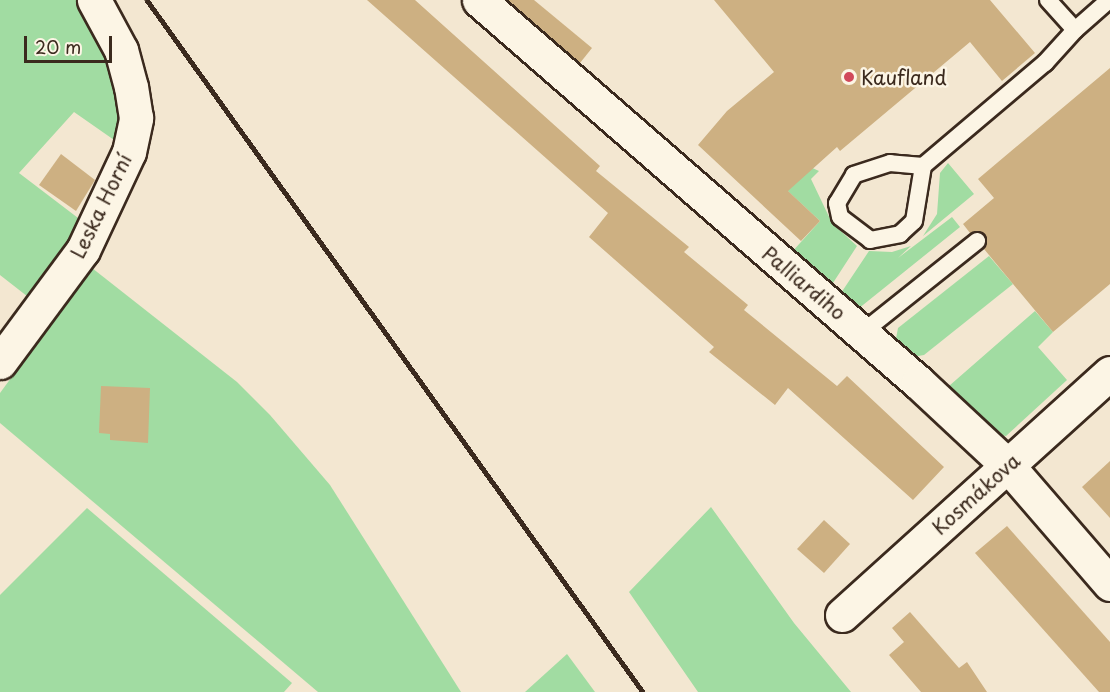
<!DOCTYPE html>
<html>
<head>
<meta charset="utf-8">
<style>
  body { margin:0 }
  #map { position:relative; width:1110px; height:692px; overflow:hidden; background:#f3e7d1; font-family:"Playpen Sans",sans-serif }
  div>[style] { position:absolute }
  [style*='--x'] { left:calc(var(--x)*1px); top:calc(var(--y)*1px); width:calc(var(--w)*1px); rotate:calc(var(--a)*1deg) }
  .green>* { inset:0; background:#a1dca2 }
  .building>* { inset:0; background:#cdb082 }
  .roads { filter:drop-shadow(2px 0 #3b2a1e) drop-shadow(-2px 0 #3b2a1e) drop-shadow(0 2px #3b2a1e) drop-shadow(0 -2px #3b2a1e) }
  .lane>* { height:16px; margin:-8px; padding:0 8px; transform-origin:8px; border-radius:8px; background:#fcf5e5 }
  .street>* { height:33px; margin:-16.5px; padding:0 16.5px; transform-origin:16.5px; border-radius:16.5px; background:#fcf5e5 }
  .rail>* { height:4.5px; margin:-2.25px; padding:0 2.25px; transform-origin:2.25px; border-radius:2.25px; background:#3b2a1e }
  .dots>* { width:16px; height:16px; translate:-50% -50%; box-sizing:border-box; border:3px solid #fcf5e5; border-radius:50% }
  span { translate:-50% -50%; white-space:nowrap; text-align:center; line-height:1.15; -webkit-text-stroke:5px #fcf5e5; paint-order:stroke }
  .poi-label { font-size:20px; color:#3b2a1e }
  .left { translate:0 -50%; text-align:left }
  .street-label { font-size:20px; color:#3b2a1e }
  .scale { position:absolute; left:24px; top:36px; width:88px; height:27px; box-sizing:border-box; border:3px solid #3b2a1e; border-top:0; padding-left:8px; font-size:18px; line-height:21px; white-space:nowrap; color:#3b2a1e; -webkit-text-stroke:4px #fcf5e5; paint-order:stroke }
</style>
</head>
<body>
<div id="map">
  <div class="green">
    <div style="clip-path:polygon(0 0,76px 0,122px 53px,127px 149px,74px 112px,19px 173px,82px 221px,32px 300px,0 275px)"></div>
    <div style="clip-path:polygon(716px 124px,819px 171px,811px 179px,832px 223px,857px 246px,831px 286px,791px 253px,820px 221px)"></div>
    <div style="clip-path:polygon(948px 163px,974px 194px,923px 236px,937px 214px,940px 173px)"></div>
    <div style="clip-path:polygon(952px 217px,960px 227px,858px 309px,841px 293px,869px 251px,892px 252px,911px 246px,898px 258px)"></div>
    <div style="clip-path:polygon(989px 256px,1013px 284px,924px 355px,912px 357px,895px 344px,898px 328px)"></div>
    <div style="clip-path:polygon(92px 268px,237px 382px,270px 415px,330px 485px,461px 692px,318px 692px,0 423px,0 393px)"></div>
    <div style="clip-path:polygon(1035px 311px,1053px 332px,1038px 347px,1067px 380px,1006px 436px,1000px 435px,949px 386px)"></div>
    <div style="clip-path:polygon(711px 507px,794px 623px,851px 692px,698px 692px,629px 592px)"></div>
    <div style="clip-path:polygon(87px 508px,292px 683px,284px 692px,0 692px,0 595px)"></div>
    <div style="clip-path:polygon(567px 654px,595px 692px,525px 692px)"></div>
  </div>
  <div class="building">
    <div style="clip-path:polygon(367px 0,415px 0,600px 166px,596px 171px,689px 247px,684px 252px,748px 305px,744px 310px,837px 386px,847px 376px,944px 467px,913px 500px,788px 388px,775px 405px,709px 352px,714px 347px,589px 237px,608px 213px)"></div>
    <div style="clip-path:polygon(508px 0,534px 0,592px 48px,580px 63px)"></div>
    <div style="clip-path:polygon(714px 0,990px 0,1035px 53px,1002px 81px,970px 42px,840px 151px,837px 147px,788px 191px,820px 221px,801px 241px,698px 145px,727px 111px,774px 72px)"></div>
    <div style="clip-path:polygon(1110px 68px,1110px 284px,1053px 332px,984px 249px,985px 234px,970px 233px,963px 224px,994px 198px,978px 179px)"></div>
    <div style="clip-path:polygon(61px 154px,95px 180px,76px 211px,39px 185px)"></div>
    <div style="clip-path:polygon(101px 386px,150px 388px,148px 443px,110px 440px,110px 434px,99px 433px)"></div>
    <div style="clip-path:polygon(1110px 461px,1110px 518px,1082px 487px)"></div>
    <div style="clip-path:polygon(824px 520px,850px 544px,824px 573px,797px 549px)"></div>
    <div style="clip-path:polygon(1007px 526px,1110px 642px,1110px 692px,1099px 692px,975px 553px)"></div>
    <div style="clip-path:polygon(910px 612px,959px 668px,967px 662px,987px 692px,921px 692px,889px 655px,904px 642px,892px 628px)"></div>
  </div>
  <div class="roads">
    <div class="lane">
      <div style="--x:1048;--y:0;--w:40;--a:48"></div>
      <div style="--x:1075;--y:30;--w:45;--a:-41.4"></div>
      <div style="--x:923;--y:166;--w:33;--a:-175"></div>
      <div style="--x:890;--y:163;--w:38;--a:162"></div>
      <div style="--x:854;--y:175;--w:33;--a:121"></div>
      <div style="--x:837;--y:203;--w:14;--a:78"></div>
      <div style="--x:840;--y:217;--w:38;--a:37"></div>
      <div style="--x:870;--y:240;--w:31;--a:-11"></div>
      <div style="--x:900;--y:234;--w:19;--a:-43"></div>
      <div style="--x:914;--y:221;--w:56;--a:-80.7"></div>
      <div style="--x:923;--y:166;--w:160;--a:-40.2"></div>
      <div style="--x:1045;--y:63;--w:45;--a:-47.7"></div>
      <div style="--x:863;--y:332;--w:146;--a:-38.6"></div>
    </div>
    <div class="street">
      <div style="--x:479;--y:0;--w:582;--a:41.03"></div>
      <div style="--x:918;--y:382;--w:123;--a:43"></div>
      <div style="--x:1008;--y:466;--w:156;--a:49.2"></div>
      <div style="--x:0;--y:362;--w:139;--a:-53.5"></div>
      <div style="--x:83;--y:250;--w:108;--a:-64.9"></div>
      <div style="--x:129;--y:152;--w:35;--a:-78"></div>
      <div style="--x:136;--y:118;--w:31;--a:-99"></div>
      <div style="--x:131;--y:87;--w:38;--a:-105"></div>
      <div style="--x:121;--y:50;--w:57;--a:-118.4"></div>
      <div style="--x:842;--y:615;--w:361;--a:-42.1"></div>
    </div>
  </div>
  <div class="rail">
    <div style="--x:147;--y:0;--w:851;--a:54.37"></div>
  </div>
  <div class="dots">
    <div style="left:849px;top:77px;background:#d1495b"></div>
  </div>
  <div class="poi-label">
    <span class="left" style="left:861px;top:77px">Kaufland</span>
  </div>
  <div class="street-label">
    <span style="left:101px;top:206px;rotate:-64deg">Leska Horní</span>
    <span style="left:804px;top:283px;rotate:40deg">Palliardiho</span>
    <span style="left:976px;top:494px;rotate:-42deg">Kosmákova</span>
  </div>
  <div class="scale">20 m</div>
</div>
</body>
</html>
